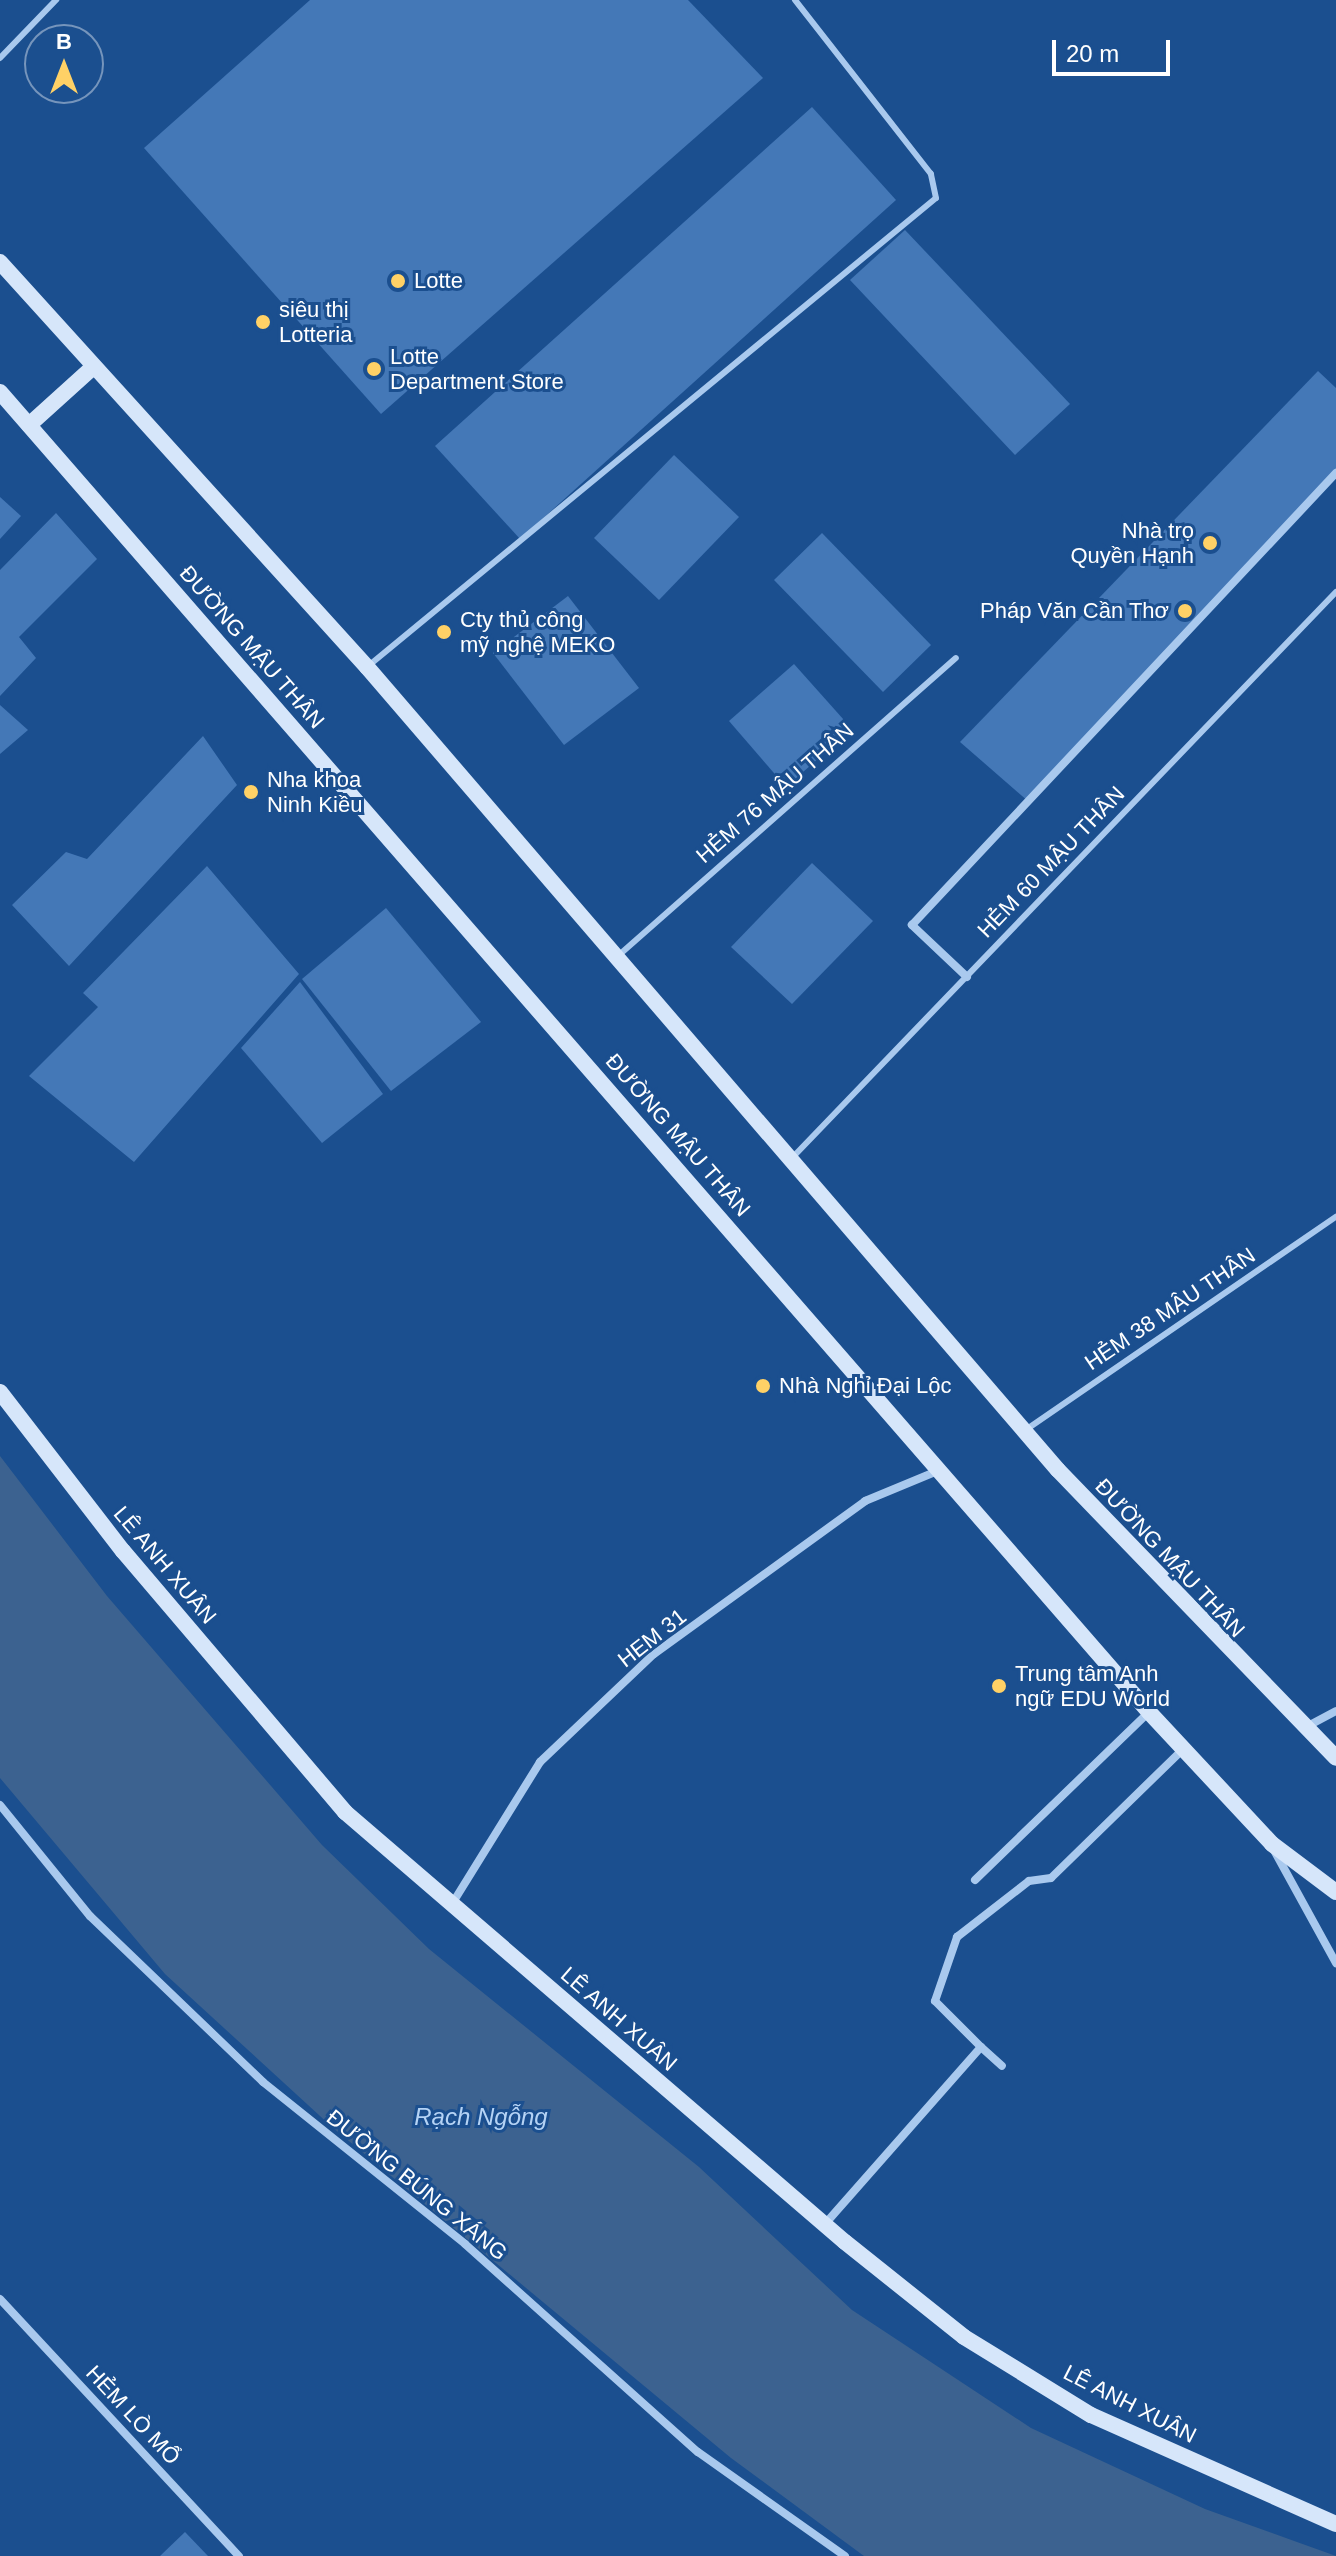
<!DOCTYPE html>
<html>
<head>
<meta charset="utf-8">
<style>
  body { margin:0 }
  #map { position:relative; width:1336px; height:2556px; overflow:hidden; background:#1b4f8f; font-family:Helvetica,sans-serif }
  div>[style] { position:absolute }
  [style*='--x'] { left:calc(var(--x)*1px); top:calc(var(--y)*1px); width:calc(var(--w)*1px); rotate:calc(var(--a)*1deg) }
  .water>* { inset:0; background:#3c6290 }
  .building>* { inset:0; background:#4478b7 }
  .lane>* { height:6px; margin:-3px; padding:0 3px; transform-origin:3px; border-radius:3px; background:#a9c9ee }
  .street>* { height:8px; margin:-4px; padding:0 4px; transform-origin:4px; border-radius:4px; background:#a9c9ee }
  .secondary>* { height:16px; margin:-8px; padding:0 8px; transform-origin:8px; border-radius:8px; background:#d6e6fa }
  .dots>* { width:22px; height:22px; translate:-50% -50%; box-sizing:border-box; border:4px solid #1b4f8f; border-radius:50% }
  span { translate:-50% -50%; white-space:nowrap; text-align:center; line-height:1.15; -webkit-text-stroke:6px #1b4f8f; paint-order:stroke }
  .poi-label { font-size:22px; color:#fff }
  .left { translate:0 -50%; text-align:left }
  .right { translate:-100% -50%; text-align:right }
  .street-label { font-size:22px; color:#fff }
  .water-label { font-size:24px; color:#b5d3f5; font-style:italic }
  .north { position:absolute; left:24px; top:24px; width:80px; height:80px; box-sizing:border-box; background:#1b4f8f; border:2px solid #7695bc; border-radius:50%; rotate:0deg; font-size:22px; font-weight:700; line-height:32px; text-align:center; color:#fff }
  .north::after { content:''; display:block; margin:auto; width:28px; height:36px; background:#ffd166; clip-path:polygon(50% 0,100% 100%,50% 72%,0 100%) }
  .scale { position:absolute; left:1052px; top:40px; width:118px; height:36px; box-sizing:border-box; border:4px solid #fff; border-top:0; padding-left:10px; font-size:24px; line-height:28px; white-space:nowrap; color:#fff; -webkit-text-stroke:6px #1b4f8f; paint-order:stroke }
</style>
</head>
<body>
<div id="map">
  <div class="water">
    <div style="clip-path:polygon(0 1456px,107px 1596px,322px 1845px,429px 1949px,699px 2167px,852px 2310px,1031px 2428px,1205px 2509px,1336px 2556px,864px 2556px,731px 2458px,332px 2127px,165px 1974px,0 1778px)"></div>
  </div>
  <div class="building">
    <div style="clip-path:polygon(310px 0,688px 0,763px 78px,381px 414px,144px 148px)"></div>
    <div style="clip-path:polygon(812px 107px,896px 200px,520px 539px,435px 446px)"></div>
    <div style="clip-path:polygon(905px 230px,1070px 404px,1015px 455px,850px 280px)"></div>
    <div style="clip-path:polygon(1318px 371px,1336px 388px,1336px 473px,1029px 802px,960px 742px)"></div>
    <div style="clip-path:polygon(674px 455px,739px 517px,659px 600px,594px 538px)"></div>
    <div style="clip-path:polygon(0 497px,21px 516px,0 539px)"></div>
    <div style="clip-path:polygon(56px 513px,97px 559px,19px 637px,36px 658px,0 696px,0 570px)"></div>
    <div style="clip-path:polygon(822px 533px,931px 645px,883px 692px,774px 580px)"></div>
    <div style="clip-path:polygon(568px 596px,639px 688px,564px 745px,493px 653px)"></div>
    <div style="clip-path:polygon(794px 664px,852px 729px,786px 787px,729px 721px)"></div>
    <div style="clip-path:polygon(0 705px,28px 730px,0 754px)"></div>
    <div style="clip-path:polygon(203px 736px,237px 785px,69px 966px,12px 905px,66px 852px,87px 859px)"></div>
    <div style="clip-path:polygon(812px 863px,873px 921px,792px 1004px,731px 947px)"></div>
    <div style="clip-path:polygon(207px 866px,299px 974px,134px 1162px,29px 1076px,98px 1007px,83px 993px)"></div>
    <div style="clip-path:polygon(386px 908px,481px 1022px,391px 1091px,302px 979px)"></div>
    <div style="clip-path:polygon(300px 982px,383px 1094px,322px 1143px,241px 1048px)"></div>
    <div style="clip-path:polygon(185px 2532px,208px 2556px,160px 2556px)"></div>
  </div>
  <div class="lane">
    <div style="--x:0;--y:58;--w:81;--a:-46"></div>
    <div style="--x:367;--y:667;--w:737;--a:-39.5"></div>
    <div style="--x:936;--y:198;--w:25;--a:-102"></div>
    <div style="--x:931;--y:174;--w:221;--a:-128"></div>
    <div style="--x:619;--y:955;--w:449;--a:-41.4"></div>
    <div style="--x:792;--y:1158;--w:785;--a:-46.14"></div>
    <div style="--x:1027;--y:1429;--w:375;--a:-34.5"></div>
  </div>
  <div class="street">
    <div style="--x:967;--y:977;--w:76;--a:-136.6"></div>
    <div style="--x:912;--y:925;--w:620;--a:-46.83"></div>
    <div style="--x:1306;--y:1727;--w:34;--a:-28"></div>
    <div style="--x:0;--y:1805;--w:143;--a:51"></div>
    <div style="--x:90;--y:1916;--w:240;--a:43.8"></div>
    <div style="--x:263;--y:2082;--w:259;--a:38.7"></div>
    <div style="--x:465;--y:2244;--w:312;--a:41.8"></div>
    <div style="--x:698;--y:2452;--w:180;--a:35.3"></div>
    <div style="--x:1275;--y:1852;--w:127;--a:61.2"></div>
    <div style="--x:975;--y:1880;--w:242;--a:-44"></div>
    <div style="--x:452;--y:1904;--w:167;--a:-58.2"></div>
    <div style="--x:540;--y:1762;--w:157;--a:-43.5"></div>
    <div style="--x:654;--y:1654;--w:261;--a:-35.9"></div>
    <div style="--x:865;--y:1501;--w:81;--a:-22.5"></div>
    <div style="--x:981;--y:2047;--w:28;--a:42"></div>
    <div style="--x:825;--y:2224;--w:236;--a:-48.6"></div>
    <div style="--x:981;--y:2047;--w:65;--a:-135"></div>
    <div style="--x:935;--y:2001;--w:68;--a:-71"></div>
    <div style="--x:957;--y:1937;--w:91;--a:-37.9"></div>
    <div style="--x:1029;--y:1881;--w:22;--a:-8"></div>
    <div style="--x:1051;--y:1878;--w:185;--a:-44.3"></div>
    <div style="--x:0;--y:2299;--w:351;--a:47.1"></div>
  </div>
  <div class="secondary">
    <div style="--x:0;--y:262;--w:547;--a:47.82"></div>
    <div style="--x:367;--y:667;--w:1059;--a:49.29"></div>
    <div style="--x:1058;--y:1470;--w:400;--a:46"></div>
    <div style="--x:0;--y:392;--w:1750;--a:48.96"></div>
    <div style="--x:1149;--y:1712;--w:180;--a:47"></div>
    <div style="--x:1272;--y:1844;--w:80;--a:36.9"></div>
    <div style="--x:29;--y:425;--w:85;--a:-42.1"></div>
    <div style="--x:0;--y:1392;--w:201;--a:52.3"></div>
    <div style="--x:123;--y:1551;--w:343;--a:49.6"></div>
    <div style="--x:345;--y:1812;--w:659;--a:40.7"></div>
    <div style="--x:845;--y:2242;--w:152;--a:38.6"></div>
    <div style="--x:964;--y:2337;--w:149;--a:31.6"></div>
    <div style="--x:1091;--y:2415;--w:268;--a:24"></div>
  </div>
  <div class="dots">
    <div style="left:398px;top:281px;background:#ffd166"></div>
    <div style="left:263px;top:322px;background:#ffd166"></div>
    <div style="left:374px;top:369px;background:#ffd166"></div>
    <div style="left:1210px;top:543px;background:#ffd166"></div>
    <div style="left:1185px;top:611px;background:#ffd166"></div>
    <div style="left:444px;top:632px;background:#ffd166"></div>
    <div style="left:251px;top:792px;background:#ffd166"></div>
    <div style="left:763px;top:1386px;background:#ffd166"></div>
    <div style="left:999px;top:1686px;background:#ffd166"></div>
  </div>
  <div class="poi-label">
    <span class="left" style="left:414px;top:281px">Lotte</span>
    <span class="left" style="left:279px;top:322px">siêu thị<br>Lotteria</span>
    <span class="left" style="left:390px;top:369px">Lotte<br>Department Store</span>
    <span class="right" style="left:1194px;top:543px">Nhà trọ<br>Quyền Hạnh</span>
    <span class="right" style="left:1169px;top:611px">Pháp Văn Cần Thơ</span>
    <span class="left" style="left:460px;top:632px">Cty thủ công<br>mỹ nghệ MEKO</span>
    <span class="left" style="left:267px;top:792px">Nha khoa<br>Ninh Kiều</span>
    <span class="left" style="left:779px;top:1386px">Nhà Nghỉ Đại Lộc</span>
    <span class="left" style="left:1015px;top:1686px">Trung tâm Anh<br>ngữ EDU World</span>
  </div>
  <div class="street-label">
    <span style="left:252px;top:647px;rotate:49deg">ĐƯỜNG MẬU THÂN</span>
    <span style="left:775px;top:793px;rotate:-41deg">HẺM 76 MẬU THÂN</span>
    <span style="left:1051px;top:862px;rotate:-46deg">HẺM 60 MẬU THÂN</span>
    <span style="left:678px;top:1135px;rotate:49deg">ĐƯỜNG MẬU THÂN</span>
    <span style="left:1170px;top:1309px;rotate:-34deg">HẺM 38 MẬU THÂN</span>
    <span style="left:1170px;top:1558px;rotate:47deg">ĐƯỜNG MẬU THÂN</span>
    <span style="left:165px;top:1565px;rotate:50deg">LÊ ANH XUÂN</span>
    <span style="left:652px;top:1638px;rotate:-38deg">HEM 31</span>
    <span style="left:619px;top:2019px;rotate:41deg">LÊ ANH XUÂN</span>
    <span style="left:417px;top:2185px;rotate:39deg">ĐƯỜNG BÚNG XÁNG</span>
    <span style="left:1130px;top:2404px;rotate:27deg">LÊ ANH XUÂN</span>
    <span style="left:133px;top:2415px;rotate:47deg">HẺM LÒ MỔ</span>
  </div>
  <div class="water-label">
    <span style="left:481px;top:2117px">Rạch Ngỗng</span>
  </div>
  <div class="north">B</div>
  <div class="scale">20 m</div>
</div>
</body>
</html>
